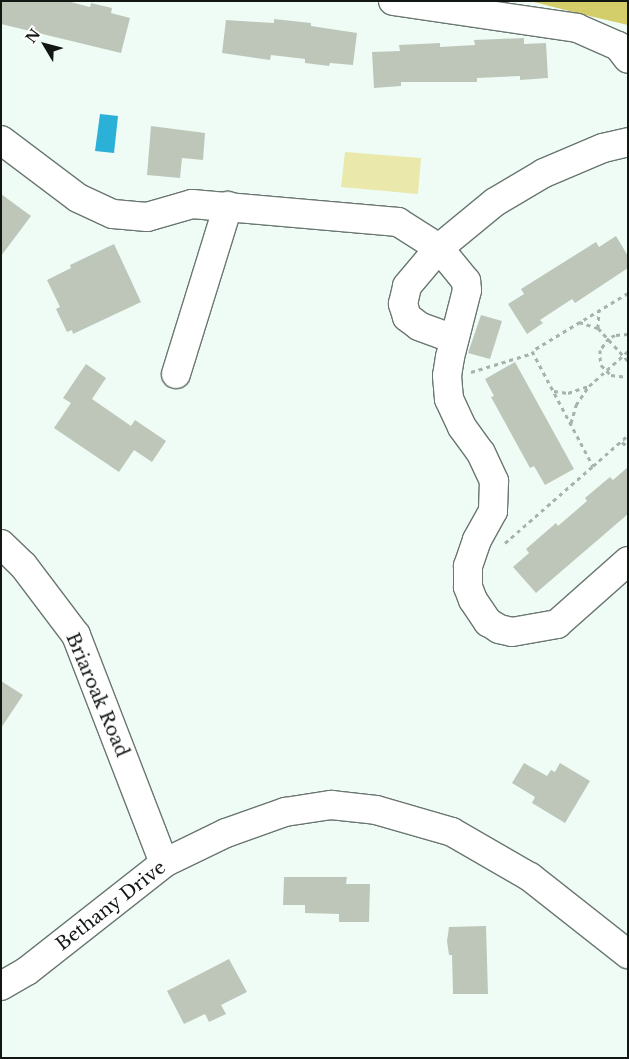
<!DOCTYPE html>
<html>
<head>
<meta charset="utf-8">
<style>
  body { margin:0 }
  #map { position:relative; width:629px; height:1059px; overflow:hidden; background:#eefcf5; font-family:"Libre Baskerville",serif }
  div>[style] { position:absolute }
  [style*='--x'] { left:calc(var(--x)*1px); top:calc(var(--y)*1px); width:calc(var(--w)*1px); rotate:calc(var(--a)*1deg) }
  .green>* { inset:0; background:#ebe8ab }
  .forest>* { inset:0; background:#d3cd6a }
  .water>* { inset:0; background:#2bb0d7 }
  .building>* { inset:0; background:#bec6ba }
  .path>* { height:3px; margin-top:-1.5px; transform-origin:0; background:repeating-linear-gradient(90deg,#a7b2ad 0 4px,transparent 0 8px) }
  .roads { filter:drop-shadow(1px 0 #6a7670) drop-shadow(-1px 0 #6a7670) drop-shadow(0 1px #6a7670) drop-shadow(0 -1px #6a7670) }
  .minor>* { height:28px; margin:-14px; padding:0 14px; transform-origin:14px; border-radius:14px; background:#fff }
  span { translate:-50% -50%; white-space:nowrap; text-align:center; line-height:1.15; -webkit-text-stroke:5px #fff; paint-order:stroke }
  .street-label { font-size:18px; color:#121714 }
  .frame { position:absolute; inset:0; border:2px solid #121714; pointer-events:none }
  .north { position:absolute; left:20px; top:20px; width:50px; height:50px; -webkit-text-stroke:4px #fff; paint-order:stroke; rotate:307deg; font-size:14px; font-weight:700; line-height:20px; text-align:center; color:#121714 }
  .north::after { content:''; display:block; margin:auto; width:18px; height:22px; background:#121714; clip-path:polygon(50% 0,100% 100%,50% 72%,0 100%) }
</style>
</head>
<body>
<div id="map">
  <div class="green">
    <div style="clip-path:polygon(345px 152px,421px 158px,418px 194px,341px 187px)"></div>
  </div>
  <div class="forest">
    <div style="clip-path:polygon(530px 1px,628px 1px,628px 25px,581px 14px)"></div>
  </div>
  <div class="water">
    <div style="clip-path:polygon(100px 114px,118px 116px,114px 153px,95px 151px)"></div>
  </div>
  <div class="building">
    <div style="clip-path:polygon(1px 1px,67px 1px,90px 7px,91px 3px,112px 8px,111px 13px,130px 18px,121px 53px,1px 24px)"></div>
    <div style="clip-path:polygon(274px 19px,311px 23px,311px 26px,357px 33px,353px 65px,330px 63px,329px 66px,305px 63px,305px 59px,271px 55px,270px 60px,222px 53px,226px 20px,274px 23px)"></div>
    <div style="clip-path:polygon(524px 38px,524px 44px,546px 43px,548px 78px,520px 80px,520px 76px,477px 78px,477px 82px,401px 82px,401px 86px,374px 88px,372px 52px,400px 51px,399px 45px,440px 43px,440px 47px,475px 45px,474px 40px)"></div>
    <div style="clip-path:polygon(151px 126px,205px 133px,203px 160px,182px 158px,180px 178px,147px 175px)"></div>
    <div style="clip-path:polygon(1px 194px,31px 216px,1px 256px)"></div>
    <div style="clip-path:polygon(616px 236px,628px 256px,628px 268px,575px 303px,572px 299px,540px 320px,543px 323px,527px 334px,508px 304px,524px 294px,521px 289px,596px 242px,599px 247px)"></div>
    <div style="clip-path:polygon(114px 244px,141px 302px,73px 334px,72px 330px,67px 332px,56px 309px,60px 307px,47px 280px,71px 268px,70px 265px)"></div>
    <div style="clip-path:polygon(481px 315px,502px 321px,490px 359px,468px 353px)"></div>
    <div style="clip-path:polygon(515px 362px,574px 469px,545px 485px,534px 466px,530px 468px,491px 397px,494px 396px,485px 379px)"></div>
    <div style="clip-path:polygon(86px 364px,106px 378px,92px 399px,131px 426px,135px 420px,166px 441px,152px 462px,134px 450px,119px 472px,54px 428px,71px 403px,63px 398px)"></div>
    <div style="clip-path:polygon(628px 467px,628px 514px,536px 593px,513px 567px,529px 553px,526px 549px,556px 523px,558px 526px,587px 501px,585px 498px,610px 477px,613px 480px)"></div>
    <div style="clip-path:polygon(1px 681px,23px 695px,1px 728px)"></div>
    <div style="clip-path:polygon(524px 763px,547px 776px,551px 770px,555px 772px,560px 763px,590px 781px,565px 823px,532px 803px,535px 797px,512px 783px)"></div>
    <div style="clip-path:polygon(284px 877px,347px 877px,346px 884px,370px 884px,369px 922px,339px 922px,339px 914px,305px 913px,305px 905px,283px 905px)"></div>
    <div style="clip-path:polygon(486px 926px,488px 994px,453px 994px,452px 955px,449px 955px,447px 941px,449px 927px)"></div>
    <div style="clip-path:polygon(229px 959px,247px 992px,221px 1005px,226px 1014px,209px 1022px,205px 1014px,184px 1024px,167px 991px)"></div>
  </div>
  <div class="path">
    <div style="--x:628;--y:293;--w:112;--a:148.9"></div>
    <div style="--x:532;--y:351;--w:130;--a:62.1"></div>
    <div style="--x:593;--y:466;--w:47;--a:-41.5"></div>
    <div style="--x:579;--y:322;--w:20;--a:18"></div>
    <div style="--x:598;--y:328;--w:45;--a:47.7"></div>
    <div style="--x:598;--y:328;--w:18;--a:-87"></div>
    <div style="--x:628;--y:334;--w:13;--a:176"></div>
    <div style="--x:615;--y:335;--w:7;--a:153"></div>
    <div style="--x:609;--y:338;--w:15;--a:127"></div>
    <div style="--x:600;--y:350;--w:7;--a:90"></div>
    <div style="--x:600;--y:357;--w:8;--a:83"></div>
    <div style="--x:601;--y:365;--w:14;--a:45"></div>
    <div style="--x:611;--y:375;--w:17;--a:7"></div>
    <div style="--x:471;--y:372;--w:65;--a:-17"></div>
    <div style="--x:554;--y:391;--w:14;--a:8"></div>
    <div style="--x:568;--y:393;--w:21;--a:-19"></div>
    <div style="--x:571;--y:423;--w:19;--a:-74"></div>
    <div style="--x:576;--y:405;--w:23;--a:-56"></div>
    <div style="--x:589;--y:386;--w:52;--a:-41.9"></div>
    <div style="--x:622;--y:442;--w:8;--a:40"></div>
    <div style="--x:505;--y:543;--w:117;--a:-41.2"></div>
  </div>
  <div class="roads">
    <div class="minor">
      <div style="--x:393;--y:1;--w:186;--a:8.3"></div>
      <div style="--x:577;--y:28;--w:45;--a:23.7"></div>
      <div style="--x:618;--y:46;--w:16;--a:52"></div>
      <div style="--x:1;--y:140;--w:96;--a:37"></div>
      <div style="--x:78;--y:198;--w:38;--a:25"></div>
      <div style="--x:113;--y:214;--w:34;--a:5"></div>
      <div style="--x:147;--y:217;--w:47;--a:-16.1"></div>
      <div style="--x:192;--y:204;--w:207;--a:5"></div>
      <div style="--x:398;--y:222;--w:49;--a:32.4"></div>
      <div style="--x:439;--y:248;--w:43;--a:50.7"></div>
      <div style="--x:466;--y:281;--w:9;--a:84"></div>
      <div style="--x:467;--y:290;--w:69;--a:104.2"></div>
      <div style="--x:450;--y:357;--w:19;--a:99"></div>
      <div style="--x:447;--y:376;--w:23;--a:85"></div>
      <div style="--x:449;--y:399;--w:31;--a:65"></div>
      <div style="--x:462;--y:427;--w:32;--a:54"></div>
      <div style="--x:481;--y:453;--w:31;--a:65"></div>
      <div style="--x:494;--y:481;--w:30;--a:92"></div>
      <div style="--x:493;--y:511;--w:33;--a:119"></div>
      <div style="--x:477;--y:540;--w:28;--a:109"></div>
      <div style="--x:468;--y:566;--w:21;--a:90"></div>
      <div style="--x:468;--y:587;--w:14;--a:69"></div>
      <div style="--x:473;--y:600;--w:27;--a:56"></div>
      <div style="--x:488;--y:622;--w:13;--a:32"></div>
      <div style="--x:499;--y:629;--w:13;--a:13"></div>
      <div style="--x:512;--y:632;--w:46;--a:-10.1"></div>
      <div style="--x:557;--y:624;--w:95;--a:-41.6"></div>
      <div style="--x:454;--y:339;--w:37;--a:-160"></div>
      <div style="--x:419;--y:326;--w:15;--a:-143"></div>
      <div style="--x:407;--y:317;--w:14;--a:-107"></div>
      <div style="--x:403;--y:304;--w:18;--a:-77"></div>
      <div style="--x:407;--y:286;--w:50;--a:-49.9"></div>
      <div style="--x:439;--y:248;--w:72;--a:-39.4"></div>
      <div style="--x:495;--y:202;--w:57;--a:-30.6"></div>
      <div style="--x:544;--y:173;--w:64;--a:-23"></div>
      <div style="--x:603;--y:148;--w:26;--a:-13"></div>
      <div style="--x:176;--y:374;--w:176;--a:-72.8"></div>
      <div style="--x:1;--y:544;--w:30;--a:44"></div>
      <div style="--x:23;--y:565;--w:88;--a:52.9"></div>
      <div style="--x:76;--y:635;--w:244;--a:68.9"></div>
      <div style="--x:1;--y:986;--w:30;--a:-30"></div>
      <div style="--x:27;--y:971;--w:174;--a:-38.2"></div>
      <div style="--x:164;--y:863;--w:69;--a:-25.8"></div>
      <div style="--x:226;--y:833;--w:63;--a:-19.6"></div>
      <div style="--x:285;--y:812;--w:47;--a:-8.7"></div>
      <div style="--x:331;--y:805;--w:45;--a:6.3"></div>
      <div style="--x:376;--y:810;--w:79;--a:16.1"></div>
      <div style="--x:452;--y:832;--w:90;--a:30"></div>
      <div style="--x:530;--y:877;--w:125;--a:38.2"></div>
    </div>
  </div>
  <div class="street-label">
    <span style="left:97px;top:695px;rotate:67deg">Briaroak Road</span>
    <span style="left:111px;top:906px;rotate:-38deg">Bethany Drive</span>
  </div>
  <div class="frame"></div>
  <div class="north">N</div>
</div>
</body>
</html>
